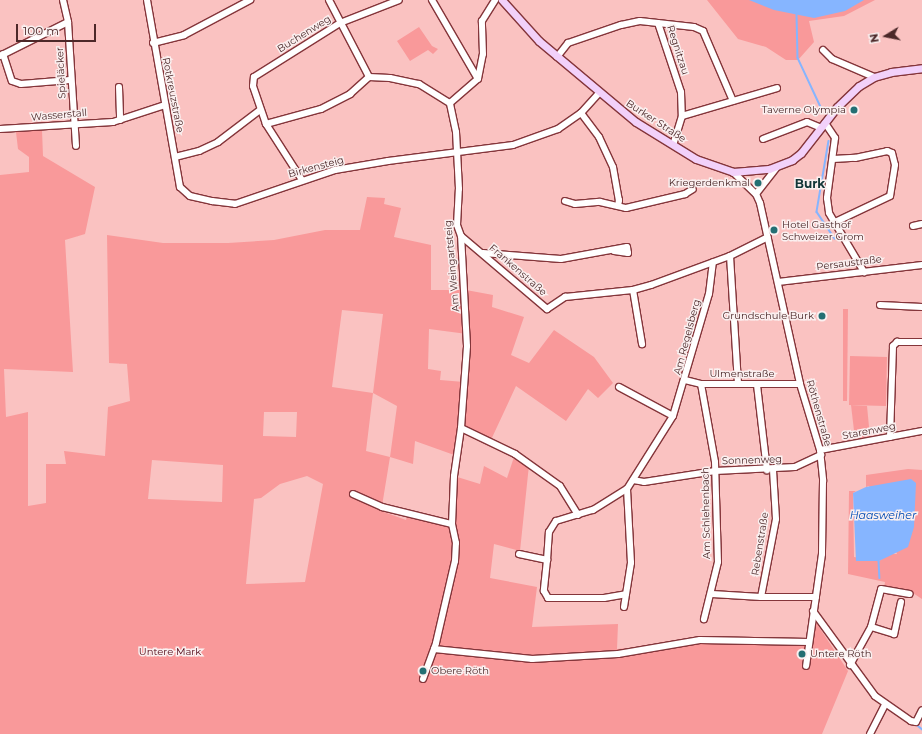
<!DOCTYPE html>
<html>
<head>
<meta charset="utf-8">
<style>
  body { margin:0 }
  #map { position:relative; width:922px; height:734px; overflow:hidden; background:#fac2c1; font-family:Montserrat,sans-serif }
  div>[style] { position:absolute }
  [style*='--x'] { left:calc(var(--x)*1px); top:calc(var(--y)*1px); width:calc(var(--w)*1px); rotate:calc(var(--a)*1deg) }
  .green>* { inset:0; background:#f9999a }
  .water>* { inset:0; background:#86b5ff }
  .stream>* { height:1.5px; margin:-0.75px; padding:0 0.75px; transform-origin:0.75px; border-radius:0.75px; background:#86b5ff }
  .roads { filter:drop-shadow(1px 0 #84353a) drop-shadow(-1px 0 #84353a) drop-shadow(0 1px #84353a) drop-shadow(0 -1px #84353a) }
  .minor>* { height:6px; margin:-3px; padding:0 3px; transform-origin:3px; border-radius:3px; background:#fff }
  .major>* { height:7px; margin:-3.5px; padding:0 3.5px; transform-origin:3.5px; border-radius:3.5px; background:#f2d1fa }
  .dots>* { width:11px; height:11px; translate:-50% -50%; box-sizing:border-box; border:2px solid #faf0f0; border-radius:50% }
  span { translate:-50% -50%; white-space:nowrap; text-align:center; line-height:1.15; -webkit-text-stroke:3px #faf0f0; paint-order:stroke }
  .street-label { font-size:10px; color:#4c2829 }
  .poi-label { font-size:10px; color:#4c2829 }
  .right { translate:-100% -50%; text-align:right }
  .left { translate:0 -50%; text-align:left }
  .park-label { font-size:10px; color:#510412 }
  .water-label { font-size:11px; color:#004bb4; font-style:italic }
  .quarter-label { font-size:12px; color:#133638; font-weight:700 }
  .north { position:absolute; left:866px; top:16px; width:40px; height:40px; -webkit-text-stroke:3px #faf0f0; paint-order:stroke; rotate:260deg; font-size:11px; font-weight:700; line-height:16px; text-align:center; color:#4c2829 }
  .north::after { content:''; display:block; margin:auto; width:14px; height:18px; background:#4c2829; clip-path:polygon(50% 0,100% 100%,50% 72%,0 100%) }
  .scale { position:absolute; left:16px; top:24px; width:80px; height:18px; box-sizing:border-box; border:2px solid #4c2829; border-top:0; padding-left:5px; font-size:12px; line-height:14px; white-space:nowrap; color:#4c2829; -webkit-text-stroke:3px #faf0f0; paint-order:stroke }
</style>
</head>
<body>
<div id="map">
  <div class="green">
    <div style="clip-path:polygon(707px 0,875px 0,844px 16px,809px 21px,814px 42px,798px 60px,786px 60px,766px 47px,738px 39px)"></div>
    <div style="clip-path:polygon(419px 27px,432px 46px,438px 49px,433px 54px,428px 50px,410px 61px,397px 41px)"></div>
    <div style="clip-path:polygon(evenodd,42px 130px,43px 156px,95px 187px,85px 234px,65px 240px,73px 372px,4px 369px,6px 417px,28px 412px,28px 506px,46px 503px,46px 464px,66px 464px,64px 451px,105px 456px,108px 407px,130px 401px,127px 364px,109px 363px,107px 235px,163px 243px,228px 243px,274px 240px,325px 230px,360px 230px,367px 197px,385px 198px,384px 204px,401px 208px,394px 237px,431px 245px,431px 290px,466px 290px,493px 295px,492px 307px,524px 317px,511px 355px,529px 363px,554px 330px,594px 357px,613px 383px,598px 398px,588px 389px,566px 421px,516px 386px,490px 442px,461px 428px,457px 456px,415px 441px,413px 464px,390px 457px,382px 506px,385px 507px,384px 512px,406px 520px,408px 513px,452px 524px,454px 476px,480px 484px,484px 466px,507px 478px,515px 454px,529px 465px,520px 551px,494px 544px,490px 578px,537px 587px,532px 627px,618px 624px,617px 649px,700px 642px,805px 644px,815px 621px,848px 671px,822px 734px,0 734px,0 175px,29px 172px,29px 157px,18px 149px,16px 132px,42px 130px,342px 310px,383px 314px,373px 393px,332px 387px,342px 310px,42px 130px,429px 329px,467px 334px,464px 382px,440px 380px,441px 371px,428px 369px,429px 329px,42px 130px,373px 393px,397px 406px,390px 457px,366px 451px,373px 393px,42px 130px,264px 412px,297px 412px,296px 437px,263px 436px,264px 412px,42px 130px,152px 460px,223px 465px,222px 502px,148px 499px,152px 460px,42px 130px,307px 476px,323px 484px,305px 582px,246px 584px,254px 499px,261px 498px,280px 484px,307px 476px)"></div>
    <div style="clip-path:polygon(843px 309px,848px 309px,847px 401px,843px 401px)"></div>
    <div style="clip-path:polygon(850px 356px,887px 357px,886px 406px,849px 405px)"></div>
    <div style="clip-path:polygon(851px 405px,867px 406px,870px 437px,855px 439px)"></div>
    <div style="clip-path:polygon(908px 469px,922px 470px,922px 599px,913px 593px,884px 588px,885px 582px,848px 574px,849px 491px,856px 491px,853px 493px,854px 557px,879px 561px,890px 554px,897px 554px,869px 486px,866px 487px,866px 475px)"></div>
  </div>
  <div class="water">
    <div style="clip-path:polygon(749px 0,864px 0,845px 11px,814px 18px,774px 10px)"></div>
    <div style="clip-path:polygon(911px 479px,916px 483px,914px 527px,908px 547px,879px 561px,856px 561px,853px 493px,866px 487px)"></div>
  </div>
  <div class="stream">
    <div style="--x:797;--y:14;--w:44;--a:88.7"></div>
    <div style="--x:798;--y:58;--w:54;--a:64.9"></div>
    <div style="--x:829;--y:141;--w:72;--a:99.6"></div>
    <div style="--x:817;--y:212;--w:32;--a:56"></div>
    <div style="--x:879;--y:561;--w:17;--a:87"></div>
    <div style="--x:916;--y:724;--w:8;--a:40"></div>
  </div>
  <div class="roads">
    <div class="minor">
      <div style="--x:63;--y:0;--w:23;--a:77"></div>
      <div style="--x:68;--y:22;--w:124;--a:86.3"></div>
      <div style="--x:147;--y:0;--w:190;--a:80"></div>
      <div style="--x:180;--y:187;--w:13;--a:42"></div>
      <div style="--x:190;--y:196;--w:23;--a:13"></div>
      <div style="--x:212;--y:201;--w:23;--a:7"></div>
      <div style="--x:235;--y:204;--w:106;--a:-18.8"></div>
      <div style="--x:335;--y:170;--w:54;--a:-9.6"></div>
      <div style="--x:388;--y:161;--w:126;--a:-7.3"></div>
      <div style="--x:513;--y:145;--w:48;--a:-19.6"></div>
      <div style="--x:558;--y:129;--w:28;--a:-35"></div>
      <div style="--x:581;--y:113;--w:27;--a:-48"></div>
      <div style="--x:329;--y:0;--w:87;--a:62.5"></div>
      <div style="--x:432;--y:0;--w:91;--a:59.8"></div>
      <div style="--x:658;--y:23;--w:73;--a:71.6"></div>
      <div style="--x:681;--y:92;--w:24;--a:88"></div>
      <div style="--x:682;--y:116;--w:30;--a:107"></div>
      <div style="--x:153;--y:43;--w:32;--a:-14"></div>
      <div style="--x:184;--y:35;--w:75;--a:-27.9"></div>
      <div style="--x:823;--y:50;--w:13;--a:45"></div>
      <div style="--x:832;--y:59;--w:46;--a:23.2"></div>
      <div style="--x:3;--y:54;--w:28;--a:72"></div>
      <div style="--x:12;--y:81;--w:9;--a:18"></div>
      <div style="--x:21;--y:84;--w:49;--a:-4.7"></div>
      <div style="--x:0;--y:56;--w:76;--a:-26.6"></div>
      <div style="--x:557;--y:57;--w:18;--a:-52"></div>
      <div style="--x:568;--y:43;--w:56;--a:-18.8"></div>
      <div style="--x:621;--y:25;--w:19;--a:-12"></div>
      <div style="--x:640;--y:21;--w:54;--a:6.3"></div>
      <div style="--x:694;--y:27;--w:10;--a:24"></div>
      <div style="--x:703;--y:31;--w:76;--a:66.8"></div>
      <div style="--x:119;--y:87;--w:33;--a:88"></div>
      <div style="--x:581;--y:113;--w:30;--a:53"></div>
      <div style="--x:599;--y:137;--w:33;--a:65"></div>
      <div style="--x:613;--y:167;--w:34;--a:80"></div>
      <div style="--x:619;--y:200;--w:6;--a:99"></div>
      <div style="--x:682;--y:116;--w:99;--a:-16.4"></div>
      <div style="--x:825;--y:123;--w:18;--a:56"></div>
      <div style="--x:835;--y:138;--w:61;--a:97.6"></div>
      <div style="--x:827;--y:198;--w:15;--a:82"></div>
      <div style="--x:829;--y:213;--w:69;--a:59.3"></div>
      <div style="--x:266;--y:124;--w:57;--a:-15.3"></div>
      <div style="--x:321;--y:109;--w:33;--a:-27"></div>
      <div style="--x:350;--y:94;--w:25;--a:-42"></div>
      <div style="--x:369;--y:77;--w:21;--a:3"></div>
      <div style="--x:390;--y:78;--w:30;--a:12"></div>
      <div style="--x:419;--y:84;--w:36;--a:32"></div>
      <div style="--x:450;--y:103;--w:37;--a:-41"></div>
      <div style="--x:478;--y:79;--w:25;--a:-79"></div>
      <div style="--x:483;--y:54;--w:33;--a:-92"></div>
      <div style="--x:482;--y:21;--w:25;--a:-58"></div>
      <div style="--x:0;--y:129;--w:113;--a:-3.5"></div>
      <div style="--x:113;--y:122;--w:55;--a:-18.1"></div>
      <div style="--x:763;--y:139;--w:47;--a:-21.1"></div>
      <div style="--x:807;--y:122;--w:15;--a:23"></div>
      <div style="--x:175;--y:157;--w:25;--a:-14"></div>
      <div style="--x:199;--y:151;--w:21;--a:-25"></div>
      <div style="--x:218;--y:142;--w:53;--a:-37.3"></div>
      <div style="--x:833;--y:159;--w:22;--a:-3"></div>
      <div style="--x:855;--y:158;--w:33;--a:-12"></div>
      <div style="--x:887;--y:151;--w:5;--a:22"></div>
      <div style="--x:892;--y:153;--w:12;--a:76"></div>
      <div style="--x:895;--y:165;--w:31;--a:99"></div>
      <div style="--x:890;--y:196;--w:63;--a:154.7"></div>
      <div style="--x:733;--y:172;--w:32;--a:44"></div>
      <div style="--x:756;--y:194;--w:10;--a:66"></div>
      <div style="--x:760;--y:203;--w:185;--a:77.5"></div>
      <div style="--x:800;--y:384;--w:69;--a:73.1"></div>
      <div style="--x:820;--y:450;--w:31;--a:84"></div>
      <div style="--x:823;--y:481;--w:73;--a:90.8"></div>
      <div style="--x:822;--y:554;--w:113;--a:98.1"></div>
      <div style="--x:302;--y:180;--w:67;--a:-122.7"></div>
      <div style="--x:266;--y:124;--w:40;--a:-108.9"></div>
      <div style="--x:253;--y:86;--w:9;--a:-84"></div>
      <div style="--x:254;--y:77;--w:102;--a:-32.1"></div>
      <div style="--x:340;--y:23;--w:63;--a:-21.3"></div>
      <div style="--x:756;--y:194;--w:34;--a:-52"></div>
      <div style="--x:565;--y:201;--w:10;--a:17"></div>
      <div style="--x:575;--y:204;--w:25;--a:-5"></div>
      <div style="--x:600;--y:202;--w:27;--a:13"></div>
      <div style="--x:626;--y:208;--w:61;--a:-13.3"></div>
      <div style="--x:685;--y:194;--w:9;--a:-32"></div>
      <div style="--x:913;--y:226;--w:9;--a:-13"></div>
      <div style="--x:461;--y:236;--w:113;--a:40.3"></div>
      <div style="--x:547;--y:309;--w:22;--a:-34"></div>
      <div style="--x:565;--y:297;--w:68;--a:-5.9"></div>
      <div style="--x:633;--y:290;--w:19;--a:-16"></div>
      <div style="--x:651;--y:285;--w:84;--a:-20.2"></div>
      <div style="--x:730;--y:256;--w:42;--a:-26.6"></div>
      <div style="--x:483;--y:253;--w:78;--a:4.4"></div>
      <div style="--x:561;--y:259;--w:67;--a:-10.3"></div>
      <div style="--x:627;--y:247;--w:6;--a:81"></div>
      <div style="--x:628;--y:253;--w:14;--a:-172"></div>
      <div style="--x:730;--y:256;--w:128;--a:86.4"></div>
      <div style="--x:778;--y:282;--w:145;--a:-6.7"></div>
      <div style="--x:633;--y:290;--w:55;--a:80.5"></div>
      <div style="--x:880;--y:305;--w:42;--a:2.7"></div>
      <div style="--x:685;--y:380;--w:16;--a:14"></div>
      <div style="--x:701;--y:384;--w:99;--a:0"></div>
      <div style="--x:701;--y:384;--w:79;--a:79.8"></div>
      <div style="--x:715;--y:462;--w:100;--a:88.3"></div>
      <div style="--x:718;--y:562;--w:59;--a:103.8"></div>
      <div style="--x:757;--y:385;--w:86;--a:83.3"></div>
      <div style="--x:619;--y:387;--w:61;--a:28.2"></div>
      <div style="--x:461;--y:428;--w:60;--a:25.7"></div>
      <div style="--x:515;--y:454;--w:55;--a:35.4"></div>
      <div style="--x:560;--y:486;--w:34;--a:58"></div>
      <div style="--x:890;--y:437;--w:91;--a:-88.1"></div>
      <div style="--x:893;--y:346;--w:6;--a:-45"></div>
      <div style="--x:897;--y:342;--w:25;--a:0"></div>
      <div style="--x:820;--y:450;--w:104;--a:-10.6"></div>
      <div style="--x:633;--y:480;--w:11;--a:10"></div>
      <div style="--x:644;--y:482;--w:72;--a:-8.8"></div>
      <div style="--x:715;--y:471;--w:80;--a:-2.9"></div>
      <div style="--x:795;--y:467;--w:29;--a:-25"></div>
      <div style="--x:353;--y:494;--w:32;--a:24"></div>
      <div style="--x:382;--y:507;--w:72;--a:13.7"></div>
      <div style="--x:519;--y:554;--w:29;--a:12"></div>
      <div style="--x:547;--y:560;--w:31;--a:96"></div>
      <div style="--x:544;--y:591;--w:8;--a:60"></div>
      <div style="--x:548;--y:598;--w:56;--a:0"></div>
      <div style="--x:604;--y:598;--w:22;--a:-10"></div>
      <div style="--x:547;--y:560;--w:28;--a:-86"></div>
      <div style="--x:549;--y:532;--w:13;--a:-58"></div>
      <div style="--x:556;--y:521;--w:39;--a:-17"></div>
      <div style="--x:593;--y:510;--w:40;--a:-32"></div>
      <div style="--x:627;--y:489;--w:86;--a:-57.8"></div>
      <div style="--x:673;--y:416;--w:127;--a:-73.6"></div>
      <div style="--x:709;--y:294;--w:32;--a:-83"></div>
      <div style="--x:712;--y:594;--w:49;--a:3.5"></div>
      <div style="--x:761;--y:597;--w:55;--a:0"></div>
      <div style="--x:761;--y:597;--w:79;--a:-79.1"></div>
      <div style="--x:776;--y:519;--w:49;--a:-93.5"></div>
      <div style="--x:901;--y:602;--w:33;--a:102"></div>
      <div style="--x:894;--y:634;--w:24;--a:-163"></div>
      <div style="--x:871;--y:627;--w:39;--a:-75"></div>
      <div style="--x:881;--y:589;--w:29;--a:10"></div>
      <div style="--x:624;--y:607;--w:45;--a:-81"></div>
      <div style="--x:631;--y:563;--w:74;--a:-93.1"></div>
      <div style="--x:813;--y:611;--w:105;--a:53.9"></div>
      <div style="--x:875;--y:696;--w:44;--a:34.8"></div>
      <div style="--x:911;--y:721;--w:5;--a:11"></div>
      <div style="--x:916;--y:722;--w:13;--a:-63"></div>
      <div style="--x:434;--y:649;--w:99;--a:5.8"></div>
      <div style="--x:532;--y:659;--w:86;--a:-3.3"></div>
      <div style="--x:618;--y:654;--w:83;--a:-9.7"></div>
      <div style="--x:700;--y:640;--w:109;--a:1.1"></div>
      <div style="--x:850;--y:665;--w:43;--a:-61.1"></div>
      <div style="--x:423;--y:679;--w:38;--a:-70"></div>
      <div style="--x:436;--y:643;--w:84;--a:-77"></div>
      <div style="--x:455;--y:561;--w:18;--a:-87"></div>
      <div style="--x:456;--y:543;--w:19;--a:-102"></div>
      <div style="--x:452;--y:524;--w:48;--a:-87.6"></div>
      <div style="--x:454;--y:476;--w:49;--a:-81.7"></div>
      <div style="--x:461;--y:428;--w:82;--a:-85.8"></div>
      <div style="--x:467;--y:346;--w:110;--a:-93.1"></div>
      <div style="--x:461;--y:236;--w:12;--a:-110"></div>
      <div style="--x:457;--y:225;--w:36;--a:-87"></div>
      <div style="--x:459;--y:189;--w:57;--a:-93"></div>
      <div style="--x:456;--y:132;--w:30;--a:-102"></div>
      <div style="--x:870;--y:734;--w:33;--a:-63"></div>
    </div>
    <div class="major">
      <div style="--x:502;--y:0;--w:55;--a:47.9"></div>
      <div style="--x:539;--y:41;--w:126;--a:39.9"></div>
      <div style="--x:636;--y:122;--w:70;--a:31.7"></div>
      <div style="--x:696;--y:159;--w:39;--a:19"></div>
      <div style="--x:733;--y:172;--w:36;--a:-5"></div>
      <div style="--x:769;--y:169;--w:25;--a:-21"></div>
      <div style="--x:792;--y:160;--w:11;--a:-38"></div>
      <div style="--x:801;--y:153;--w:58;--a:-52"></div>
      <div style="--x:837;--y:107;--w:30;--a:-44"></div>
      <div style="--x:859;--y:86;--w:17;--a:-31"></div>
      <div style="--x:874;--y:77;--w:18;--a:-16"></div>
      <div style="--x:891;--y:72;--w:31;--a:-7"></div>
    </div>
  </div>
  <div class="dots">
    <div style="left:854px;top:110px;background:#246f73"></div>
    <div style="left:758px;top:183px;background:#246f73"></div>
    <div style="left:774px;top:230px;background:#246f73"></div>
    <div style="left:822px;top:316px;background:#246f73"></div>
    <div style="left:802px;top:654px;background:#246f73"></div>
    <div style="left:423px;top:671px;background:#246f73"></div>
  </div>
  <div class="street-label">
    <span style="left:304px;top:34px;rotate:-32deg">Buchenweg</span>
    <span style="left:678px;top:50px;rotate:72deg">Regnitzau</span>
    <span style="left:61px;top:73px;rotate:-93deg">Spieläcker</span>
    <span style="left:173px;top:95px;rotate:79deg">Rotkreuzstraße</span>
    <span style="left:59px;top:115px;rotate:-5deg">Wasserstall</span>
    <span style="left:656px;top:121px;rotate:33deg">Burker Straße</span>
    <span style="left:316px;top:167px;rotate:-15deg">Birkensteig</span>
    <span style="left:849px;top:263px;rotate:-7deg">Persaustraße</span>
    <span style="left:452px;top:266px;rotate:-95deg">Am Weingartsteig</span>
    <span style="left:518px;top:270px;rotate:41deg">Frankenstraße</span>
    <span style="left:687px;top:337px;rotate:-75deg">Am Regelsberg</span>
    <span style="left:742px;top:374px">Ulmenstraße</span>
    <span style="left:819px;top:413px;rotate:74deg">Röthenstraße</span>
    <span style="left:869px;top:431px;rotate:-11deg">Starenweg</span>
    <span style="left:752px;top:460px;rotate:-2deg">Sonnenweg</span>
    <span style="left:706px;top:513px;rotate:-91deg">Am Schlehenbach</span>
    <span style="left:760px;top:544px;rotate:-81deg">Rebenstraße</span>
  </div>
  <div class="poi-label">
    <span class="right" style="left:846px;top:110px">Taverne Olympia</span>
    <span class="right" style="left:750px;top:183px">Kriegerdenkmal</span>
    <span class="left" style="left:782px;top:230px">Hotel Gasthof<br>Schweizer Grom</span>
    <span class="right" style="left:814px;top:316px">Grundschule Burk</span>
    <span class="left" style="left:810px;top:654px">Untere Röth</span>
    <span class="left" style="left:431px;top:671px">Obere Röth</span>
  </div>
  <div class="park-label">
    <span style="left:170px;top:652px">Untere Mark</span>
  </div>
  <div class="water-label">
    <span style="left:883px;top:515px">Haasweiher</span>
  </div>
  <div class="quarter-label">
    <span style="left:810px;top:184px">Burk</span>
  </div>
  <div class="north">N</div>
  <div class="scale">100 m</div>
</div>
</body>
</html>
